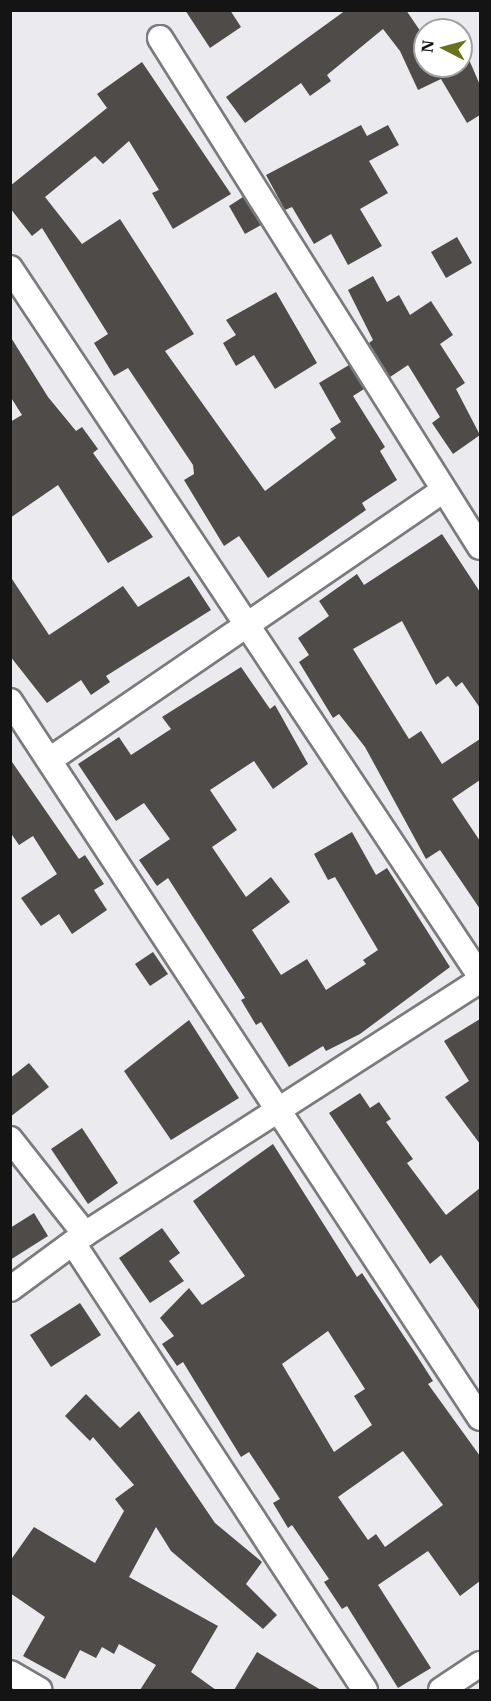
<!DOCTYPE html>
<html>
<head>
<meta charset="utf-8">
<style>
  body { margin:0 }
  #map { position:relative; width:491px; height:1701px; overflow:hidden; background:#ebebef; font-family:"IBM Plex Serif",serif }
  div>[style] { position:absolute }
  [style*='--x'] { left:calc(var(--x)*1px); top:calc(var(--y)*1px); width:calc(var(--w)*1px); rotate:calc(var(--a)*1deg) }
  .building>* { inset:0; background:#4e4b49 }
  .roads { filter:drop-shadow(2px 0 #7b7b7e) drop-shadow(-2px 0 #7b7b7e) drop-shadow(0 2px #7b7b7e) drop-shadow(0 -2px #7b7b7e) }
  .minor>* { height:24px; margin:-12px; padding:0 12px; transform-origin:12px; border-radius:12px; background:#fff }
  span { translate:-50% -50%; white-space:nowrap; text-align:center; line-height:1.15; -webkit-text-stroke:6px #fff; paint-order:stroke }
  .frame { position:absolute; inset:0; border:12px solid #141415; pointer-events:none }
  .north { position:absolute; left:413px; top:18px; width:60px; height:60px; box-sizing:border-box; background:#fff; border:2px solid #a1a1a1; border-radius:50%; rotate:276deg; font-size:16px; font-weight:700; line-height:24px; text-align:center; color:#141415 }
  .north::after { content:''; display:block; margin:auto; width:21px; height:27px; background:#6a721b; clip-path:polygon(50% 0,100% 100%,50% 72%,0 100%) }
</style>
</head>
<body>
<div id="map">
  <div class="building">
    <div style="clip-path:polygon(185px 10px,230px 10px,241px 27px,210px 48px)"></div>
    <div style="clip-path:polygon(346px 10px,406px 10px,425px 38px,425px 66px,461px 66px,461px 41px,480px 85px,480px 115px,467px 123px,441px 79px,418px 90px,400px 51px,383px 29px,327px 75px,331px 81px,310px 96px,301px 83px,245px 123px,226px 97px)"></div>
    <div style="clip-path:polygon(142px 62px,231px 194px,173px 229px,152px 193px,159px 190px,129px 141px,103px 164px,95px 156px,45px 197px,82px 244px,120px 219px,194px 334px,165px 351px,265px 491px,336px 438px,330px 429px,341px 422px,319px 383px,349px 365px,364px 389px,353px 396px,385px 447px,380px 451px,397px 480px,362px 503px,366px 510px,268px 578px,239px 536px,224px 546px,184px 480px,194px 474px,193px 465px,128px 368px,114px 376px,94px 343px,108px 334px,42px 228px,32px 236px,10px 208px,10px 186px,107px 108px,97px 94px)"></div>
    <div style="clip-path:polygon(361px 125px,367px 136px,388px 125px,399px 145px,369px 161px,388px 193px,360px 209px,382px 246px,348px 265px,331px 234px,314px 244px,292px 207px,285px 210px,266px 175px)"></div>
    <div style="clip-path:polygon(243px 197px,261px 225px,245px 234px,229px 206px)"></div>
    <div style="clip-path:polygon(457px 237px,472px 263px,446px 278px,431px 252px)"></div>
    <div style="clip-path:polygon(373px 276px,387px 302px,399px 295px,410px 315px,431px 301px,453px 335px,440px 344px,465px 383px,456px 389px,480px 435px,453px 454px,432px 423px,440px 417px,408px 365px,390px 377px,369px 343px,373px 340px,348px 290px)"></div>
    <div style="clip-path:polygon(276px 292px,317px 363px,275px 389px,254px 355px,236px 366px,223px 343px,236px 335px,226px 320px)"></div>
    <div style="clip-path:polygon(10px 336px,48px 397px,76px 431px,82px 427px,98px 449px,93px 453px,153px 537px,108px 563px,58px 485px,10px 518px,10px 422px,22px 415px,10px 396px)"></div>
    <div style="clip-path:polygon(442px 534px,480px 592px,480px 708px,462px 682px,456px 687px,448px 676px,436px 685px,402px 621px,353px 649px,409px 739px,421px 731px,442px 764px,480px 739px,480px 780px,452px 799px,480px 841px,480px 909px,440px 850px,426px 859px,365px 747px,339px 714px,333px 718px,299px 662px,309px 655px,298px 638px,329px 616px,319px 601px,357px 574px,364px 585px)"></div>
    <div style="clip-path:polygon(10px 576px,49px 635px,123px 586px,138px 607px,189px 576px,211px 610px,106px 676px,110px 682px,91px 695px,81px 680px,47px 703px,10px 656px)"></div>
    <div style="clip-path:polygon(241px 667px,270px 709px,275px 705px,308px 764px,273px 789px,254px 761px,210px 790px,237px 830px,212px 847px,246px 897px,271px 877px,290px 902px,252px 930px,281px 975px,307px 959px,326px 990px,366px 964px,363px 960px,378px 950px,335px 877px,328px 880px,314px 854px,352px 832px,376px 875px,387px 868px,450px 967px,360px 1034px,326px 1051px,323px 1046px,289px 1067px,261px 1022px,256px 1025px,241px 1000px,245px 998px,168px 878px,157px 886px,139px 860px,170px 839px,144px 803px,116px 821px,78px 764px,119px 737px,131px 755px,171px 729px,162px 717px)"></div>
    <div style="clip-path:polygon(10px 759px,79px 859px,85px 855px,104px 884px,94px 890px,107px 910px,72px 934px,59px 914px,41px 926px,21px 898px,57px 874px,33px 836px,19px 845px,10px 832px)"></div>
    <div style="clip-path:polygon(153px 952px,168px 974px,150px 986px,135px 964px)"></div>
    <div style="clip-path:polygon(480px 1019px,480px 1144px,445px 1097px,469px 1081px,444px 1041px)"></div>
    <div style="clip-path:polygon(189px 1020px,239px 1098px,171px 1140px,124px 1071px)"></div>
    <div style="clip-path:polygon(29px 1063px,49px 1087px,10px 1117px,10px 1078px)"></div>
    <div style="clip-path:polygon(360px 1093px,370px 1108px,379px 1102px,391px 1119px,386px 1122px,413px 1159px,407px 1163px,446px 1215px,480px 1188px,480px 1311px,441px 1255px,430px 1264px,329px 1113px)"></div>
    <div style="clip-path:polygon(82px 1128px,118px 1183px,88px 1204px,51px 1149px)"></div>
    <div style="clip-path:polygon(evenodd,273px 1144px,357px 1277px,362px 1273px,417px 1356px,433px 1381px,428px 1384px,480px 1456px,480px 1581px,460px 1596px,428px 1551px,378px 1585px,431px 1668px,398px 1688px,347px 1606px,342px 1609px,324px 1582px,329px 1579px,292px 1525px,288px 1528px,273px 1503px,280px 1499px,249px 1452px,241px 1457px,183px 1362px,177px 1366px,162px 1344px,174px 1336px,160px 1318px,189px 1288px,202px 1305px,245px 1276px,193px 1201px,273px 1144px,328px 1331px,365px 1389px,354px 1396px,372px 1425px,334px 1452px,282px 1364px,328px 1331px,273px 1144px,403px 1451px,443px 1505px,385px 1547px,376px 1534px,368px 1540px,338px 1497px,403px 1451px)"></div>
    <div style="clip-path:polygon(34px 1213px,48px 1236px,10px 1260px,10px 1228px)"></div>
    <div style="clip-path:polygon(162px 1228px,180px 1253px,169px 1261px,184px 1281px,150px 1303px,119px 1258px)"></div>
    <div style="clip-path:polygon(80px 1303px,101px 1335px,51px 1367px,30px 1335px)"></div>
    <div style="clip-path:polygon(86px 1394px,120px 1428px,139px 1411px,215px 1523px,262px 1562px,246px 1584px,277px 1615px,263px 1629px,171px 1551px,156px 1527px,129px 1577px,218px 1626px,191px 1672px,216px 1690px,140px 1690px,156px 1665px,119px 1644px,114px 1654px,102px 1647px,96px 1658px,80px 1650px,65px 1679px,23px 1656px,45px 1617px,10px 1593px,10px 1561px,34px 1527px,95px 1563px,124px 1511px,115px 1499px,134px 1485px,93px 1437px,90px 1441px,65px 1416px)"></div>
    <div style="clip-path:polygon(257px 1652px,282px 1667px,321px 1690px,234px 1690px)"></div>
  </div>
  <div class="roads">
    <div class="minor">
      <div style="--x:160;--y:38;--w:601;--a:57.84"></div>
      <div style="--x:10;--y:268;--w:850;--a:56.42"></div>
      <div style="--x:10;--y:701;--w:857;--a:56.75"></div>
      <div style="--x:51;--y:759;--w:475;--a:-34.4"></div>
      <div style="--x:10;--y:1139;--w:121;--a:51.7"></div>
      <div style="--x:73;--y:1243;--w:534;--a:56.85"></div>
      <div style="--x:10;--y:1289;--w:93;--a:-36.3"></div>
      <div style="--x:85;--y:1234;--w:470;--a:-32.7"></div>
      <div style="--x:10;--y:1673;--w:34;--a:30"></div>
      <div style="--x:441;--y:1690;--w:47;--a:-33.7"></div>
    </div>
  </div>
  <div class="frame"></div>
  <div class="north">N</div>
</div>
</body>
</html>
